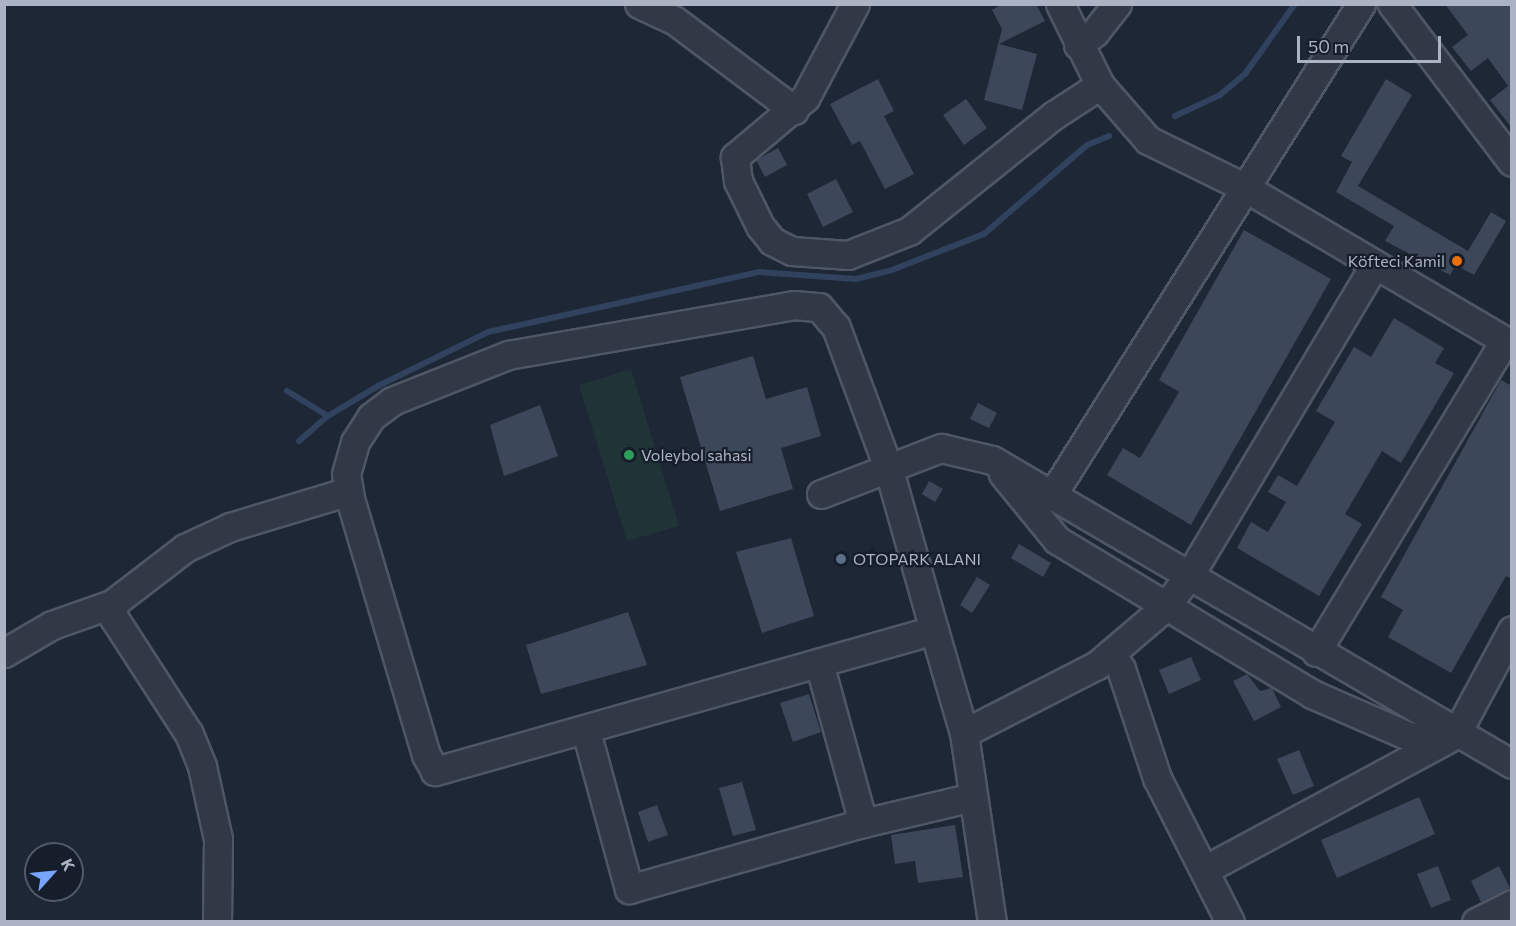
<!DOCTYPE html>
<html>
<head>
<meta charset="utf-8">
<style>
  body { margin:0 }
  #map { position:relative; width:1516px; height:926px; overflow:hidden; background:#1e2736; font-family:Commissioner,sans-serif }
  div>[style] { position:absolute }
  [style*='--x'] { left:calc(var(--x)*1px); top:calc(var(--y)*1px); width:calc(var(--w)*1px); rotate:calc(var(--a)*1deg) }
  .green>* { inset:0; background:#203337 }
  .stream>* { height:6px; margin:-3px; padding:0 3px; transform-origin:3px; border-radius:3px; background:#30425e }
  .building>* { inset:0; background:#3c4759 }
  .roads { filter:drop-shadow(2px 0 #4f5665) drop-shadow(-2px 0 #4f5665) drop-shadow(0 2px #4f5665) drop-shadow(0 -2px #4f5665) }
  .minor>* { height:27px; margin:-13.5px; padding:0 13.5px; transform-origin:13.5px; border-radius:13.5px; background:#313947 }
  .dots>* { width:16px; height:16px; translate:-50% -50%; box-sizing:border-box; border:3px solid #171e2b; border-radius:50% }
  span { translate:-50% -50%; white-space:nowrap; text-align:center; line-height:1.15; -webkit-text-stroke:4.5px #171e2b; paint-order:stroke }
  .poi-label { font-size:16px; color:#abb3c4 }
  .right { translate:-100% -50%; text-align:right }
  .left { translate:0 -50%; text-align:left }
  .frame { position:absolute; inset:0; border:6px solid #abb3c4; pointer-events:none }
  .north { position:absolute; left:24px; top:842px; width:60px; height:60px; box-sizing:border-box; background:#171e2b; border:2px solid #525a68; border-radius:50%; rotate:63deg; font-size:16px; font-weight:700; line-height:24px; text-align:center; color:#abb3c4 }
  .north::after { content:''; display:block; margin:auto; width:21px; height:27px; background:#78a5fc; clip-path:polygon(50% 0,100% 100%,50% 72%,0 100%) }
  .scale { position:absolute; left:1297px; top:36px; width:144px; height:27px; box-sizing:border-box; border:3px solid #abb3c4; border-top:0; padding-left:8px; font-size:18px; line-height:21px; white-space:nowrap; color:#abb3c4; -webkit-text-stroke:4px #171e2b; paint-order:stroke }
</style>
</head>
<body>
<div id="map">
  <div class="green">
    <div style="clip-path:polygon(631px 369px,679px 526px,627px 541px,579px 385px)"></div>
  </div>
  <div class="stream">
    <div style="--x:1175;--y:116;--w:50;--a:-25"></div>
    <div style="--x:1220;--y:95;--w:33;--a:-40"></div>
    <div style="--x:1245;--y:74;--w:86;--a:-54.5"></div>
    <div style="--x:287;--y:391;--w:48;--a:31.4"></div>
    <div style="--x:299;--y:441;--w:38;--a:-41"></div>
    <div style="--x:328;--y:416;--w:58;--a:-31"></div>
    <div style="--x:378;--y:386;--w:123;--a:-26.1"></div>
    <div style="--x:488;--y:332;--w:278;--a:-12.5"></div>
    <div style="--x:759;--y:272;--w:97;--a:4.1"></div>
    <div style="--x:856;--y:279;--w:37;--a:-14"></div>
    <div style="--x:892;--y:270;--w:99;--a:-21.4"></div>
    <div style="--x:984;--y:234;--w:136;--a:-40.8"></div>
    <div style="--x:1087;--y:145;--w:24;--a:-22"></div>
  </div>
  <div class="building">
    <div style="clip-path:polygon(1002px 4px,1036px 4px,1045px 21px,999px 44px,1037px 54px,1022px 110px,984px 100px,1002px 29px,992px 10px)"></div>
    <div style="clip-path:polygon(1445px 4px,1512px 4px,1512px 128px,1490px 100px,1508px 86px,1488px 58px,1471px 71px,1452px 47px,1468px 35px)"></div>
    <div style="clip-path:polygon(878px 79px,894px 111px,884px 116px,914px 174px,885px 189px,860px 141px,852px 145px,830px 104px)"></div>
    <div style="clip-path:polygon(1386px 79px,1412px 95px,1358px 186px,1468px 251px,1491px 212px,1506px 221px,1474px 275px,1456px 265px,1450px 275px,1385px 241px,1394px 226px,1336px 192px,1352px 162px,1341px 156px)"></div>
    <div style="clip-path:polygon(966px 99px,987px 128px,964px 145px,943px 115px)"></div>
    <div style="clip-path:polygon(778px 148px,787px 165px,765px 177px,756px 160px)"></div>
    <div style="clip-path:polygon(836px 179px,853px 212px,823px 227px,807px 194px)"></div>
    <div style="clip-path:polygon(1244px 230px,1331px 279px,1191px 525px,1107px 475px,1123px 448px,1140px 458px,1179px 392px,1159px 380px)"></div>
    <div style="clip-path:polygon(1394px 318px,1444px 348px,1435px 363px,1454px 373px,1401px 463px,1382px 451px,1345px 514px,1362px 524px,1319px 596px,1237px 548px,1251px 522px,1268px 532px,1286px 502px,1268px 492px,1278px 475px,1297px 486px,1335px 422px,1316px 411px,1354px 347px,1371px 357px)"></div>
    <div style="clip-path:polygon(753px 356px,766px 399px,807px 387px,821px 436px,781px 448px,793px 489px,720px 511px,680px 377px)"></div>
    <div style="clip-path:polygon(1501px 380px,1512px 386px,1512px 579px,1506px 576px,1451px 673px,1388px 637px,1403px 610px,1381px 597px)"></div>
    <div style="clip-path:polygon(978px 403px,997px 413px,989px 428px,970px 419px)"></div>
    <div style="clip-path:polygon(540px 405px,558px 456px,504px 476px,490px 425px)"></div>
    <div style="clip-path:polygon(929px 481px,943px 489px,935px 502px,922px 494px)"></div>
    <div style="clip-path:polygon(791px 538px,814px 616px,762px 633px,736px 552px)"></div>
    <div style="clip-path:polygon(1019px 544px,1051px 563px,1043px 577px,1011px 558px)"></div>
    <div style="clip-path:polygon(977px 577px,990px 585px,972px 613px,960px 605px)"></div>
    <div style="clip-path:polygon(628px 612px,647px 665px,541px 694px,526px 645px)"></div>
    <div style="clip-path:polygon(1191px 657px,1201px 680px,1169px 694px,1159px 670px)"></div>
    <div style="clip-path:polygon(1247px 674px,1260px 691px,1272px 688px,1281px 707px,1254px 721px,1233px 681px)"></div>
    <div style="clip-path:polygon(809px 694px,821px 732px,793px 742px,780px 703px)"></div>
    <div style="clip-path:polygon(1299px 750px,1314px 786px,1293px 795px,1277px 759px)"></div>
    <div style="clip-path:polygon(742px 782px,756px 830px,733px 836px,719px 788px)"></div>
    <div style="clip-path:polygon(1419px 797px,1435px 834px,1337px 878px,1321px 840px)"></div>
    <div style="clip-path:polygon(657px 805px,668px 835px,648px 842px,638px 812px)"></div>
    <div style="clip-path:polygon(955px 825px,963px 877px,918px 883px,915px 861px,895px 864px,891px 835px)"></div>
    <div style="clip-path:polygon(1438px 866px,1451px 900px,1431px 908px,1417px 874px)"></div>
    <div style="clip-path:polygon(1499px 866px,1510px 888px,1481px 902px,1471px 881px)"></div>
  </div>
  <div class="roads">
    <div class="minor">
      <div style="--x:639;--y:4;--w:38;--a:25"></div>
      <div style="--x:674;--y:20;--w:150;--a:36.9"></div>
      <div style="--x:855;--y:4;--w:106;--a:118"></div>
      <div style="--x:805;--y:98;--w:92;--a:139.9"></div>
      <div style="--x:735;--y:157;--w:24;--a:83"></div>
      <div style="--x:738;--y:181;--w:50;--a:63.9"></div>
      <div style="--x:760;--y:226;--w:19;--a:51"></div>
      <div style="--x:772;--y:241;--w:22;--a:27"></div>
      <div style="--x:792;--y:251;--w:56;--a:4.1"></div>
      <div style="--x:848;--y:255;--w:66;--a:-21.5"></div>
      <div style="--x:909;--y:231;--w:186;--a:-38.7"></div>
      <div style="--x:1054;--y:115;--w:55;--a:-33.1"></div>
      <div style="--x:1060;--y:4;--w:90;--a:63.7"></div>
      <div style="--x:1100;--y:85;--w:73;--a:48.9"></div>
      <div style="--x:1148;--y:140;--w:107;--a:26.1"></div>
      <div style="--x:1244;--y:187;--w:311;--a:30.5"></div>
      <div style="--x:1392;--y:4;--w:198;--a:52.8"></div>
      <div style="--x:1078;--y:45;--w:21;--a:-37"></div>
      <div style="--x:1095;--y:32;--w:36;--a:-52"></div>
      <div style="--x:1003;--y:474;--w:85;--a:50.7"></div>
      <div style="--x:1057;--y:540;--w:298;--a:31.1"></div>
      <div style="--x:1312;--y:694;--w:108;--a:23.5"></div>
      <div style="--x:1411;--y:737;--w:45;--a:-3.8"></div>
      <div style="--x:821;--y:494;--w:129;--a:-21"></div>
      <div style="--x:941;--y:448;--w:52;--a:13.2"></div>
      <div style="--x:992;--y:460;--w:602;--a:30.31"></div>
      <div style="--x:1052;--y:495;--w:580;--a:-57.82"></div>
      <div style="--x:934;--y:630;--w:519;--a:164.22"></div>
      <div style="--x:435;--y:771;--w:18;--a:-119"></div>
      <div style="--x:426;--y:755;--w:268;--a:-106.5"></div>
      <div style="--x:350;--y:498;--w:24;--a:-99"></div>
      <div style="--x:346;--y:474;--w:33;--a:-74"></div>
      <div style="--x:355;--y:442;--w:30;--a:-57"></div>
      <div style="--x:371;--y:417;--w:26;--a:-37"></div>
      <div style="--x:392;--y:401;--w:125;--a:-21.6"></div>
      <div style="--x:508;--y:355;--w:290;--a:-9.9"></div>
      <div style="--x:794;--y:305;--w:25;--a:5"></div>
      <div style="--x:819;--y:307;--w:26;--a:50"></div>
      <div style="--x:836;--y:327;--w:153;--a:69.7"></div>
      <div style="--x:889;--y:470;--w:166;--a:74.3"></div>
      <div style="--x:934;--y:630;--w:107;--a:73.8"></div>
      <div style="--x:964;--y:733;--w:191;--a:81.6"></div>
      <div style="--x:1316;--y:652;--w:363;--a:-58.8"></div>
      <div style="--x:4;--y:653;--w:56;--a:-30.3"></div>
      <div style="--x:52;--y:625;--w:64;--a:-19.3"></div>
      <div style="--x:1111;--y:654;--w:18;--a:56"></div>
      <div style="--x:1121;--y:669;--w:115;--a:71.7"></div>
      <div style="--x:1157;--y:778;--w:161;--a:63.1"></div>
      <div style="--x:819;--y:663;--w:166;--a:74.6"></div>
      <div style="--x:586;--y:731;--w:164;--a:74.8"></div>
      <div style="--x:629;--y:889;--w:243;--a:-15.8"></div>
      <div style="--x:863;--y:823;--w:113;--a:-13.3"></div>
      <div style="--x:964;--y:733;--w:149;--a:-27.1"></div>
      <div style="--x:1097;--y:665;--w:91;--a:-40.5"></div>
      <div style="--x:1166;--y:606;--w:38;--a:-53"></div>
      <div style="--x:1189;--y:576;--w:363;--a:-59.2"></div>
      <div style="--x:1456;--y:734;--w:118;--a:-61.7"></div>
      <div style="--x:1206;--y:869;--w:276;--a:-28.3"></div>
      <div style="--x:217;--y:922;--w:83;--a:-89.3"></div>
      <div style="--x:218;--y:839;--w:75;--a:-102.4"></div>
      <div style="--x:202;--y:766;--w:35;--a:-112"></div>
      <div style="--x:189;--y:734;--w:138;--a:-122.9"></div>
      <div style="--x:114;--y:618;--w:14;--a:-98"></div>
      <div style="--x:112;--y:604;--w:92;--a:-37.5"></div>
      <div style="--x:185;--y:548;--w:50;--a:-25"></div>
      <div style="--x:230;--y:527;--w:124;--a:-16.8"></div>
      <div style="--x:1476;--y:922;--w:40;--a:-26.6"></div>
    </div>
  </div>
  <div class="dots">
    <div style="left:1457px;top:261px;background:#e8710a"></div>
    <div style="left:629px;top:455px;background:#2e9e5b"></div>
    <div style="left:841px;top:559px;background:#5c6f8a"></div>
  </div>
  <div class="poi-label">
    <span class="right" style="left:1445px;top:261px">Köfteci Kamil</span>
    <span class="left" style="left:641px;top:455px">Voleybol sahasi</span>
    <span class="left" style="left:853px;top:559px">OTOPARK ALANI</span>
  </div>
  <div class="frame"></div>
  <div class="north">K</div>
  <div class="scale">50 m</div>
</div>
</body>
</html>
